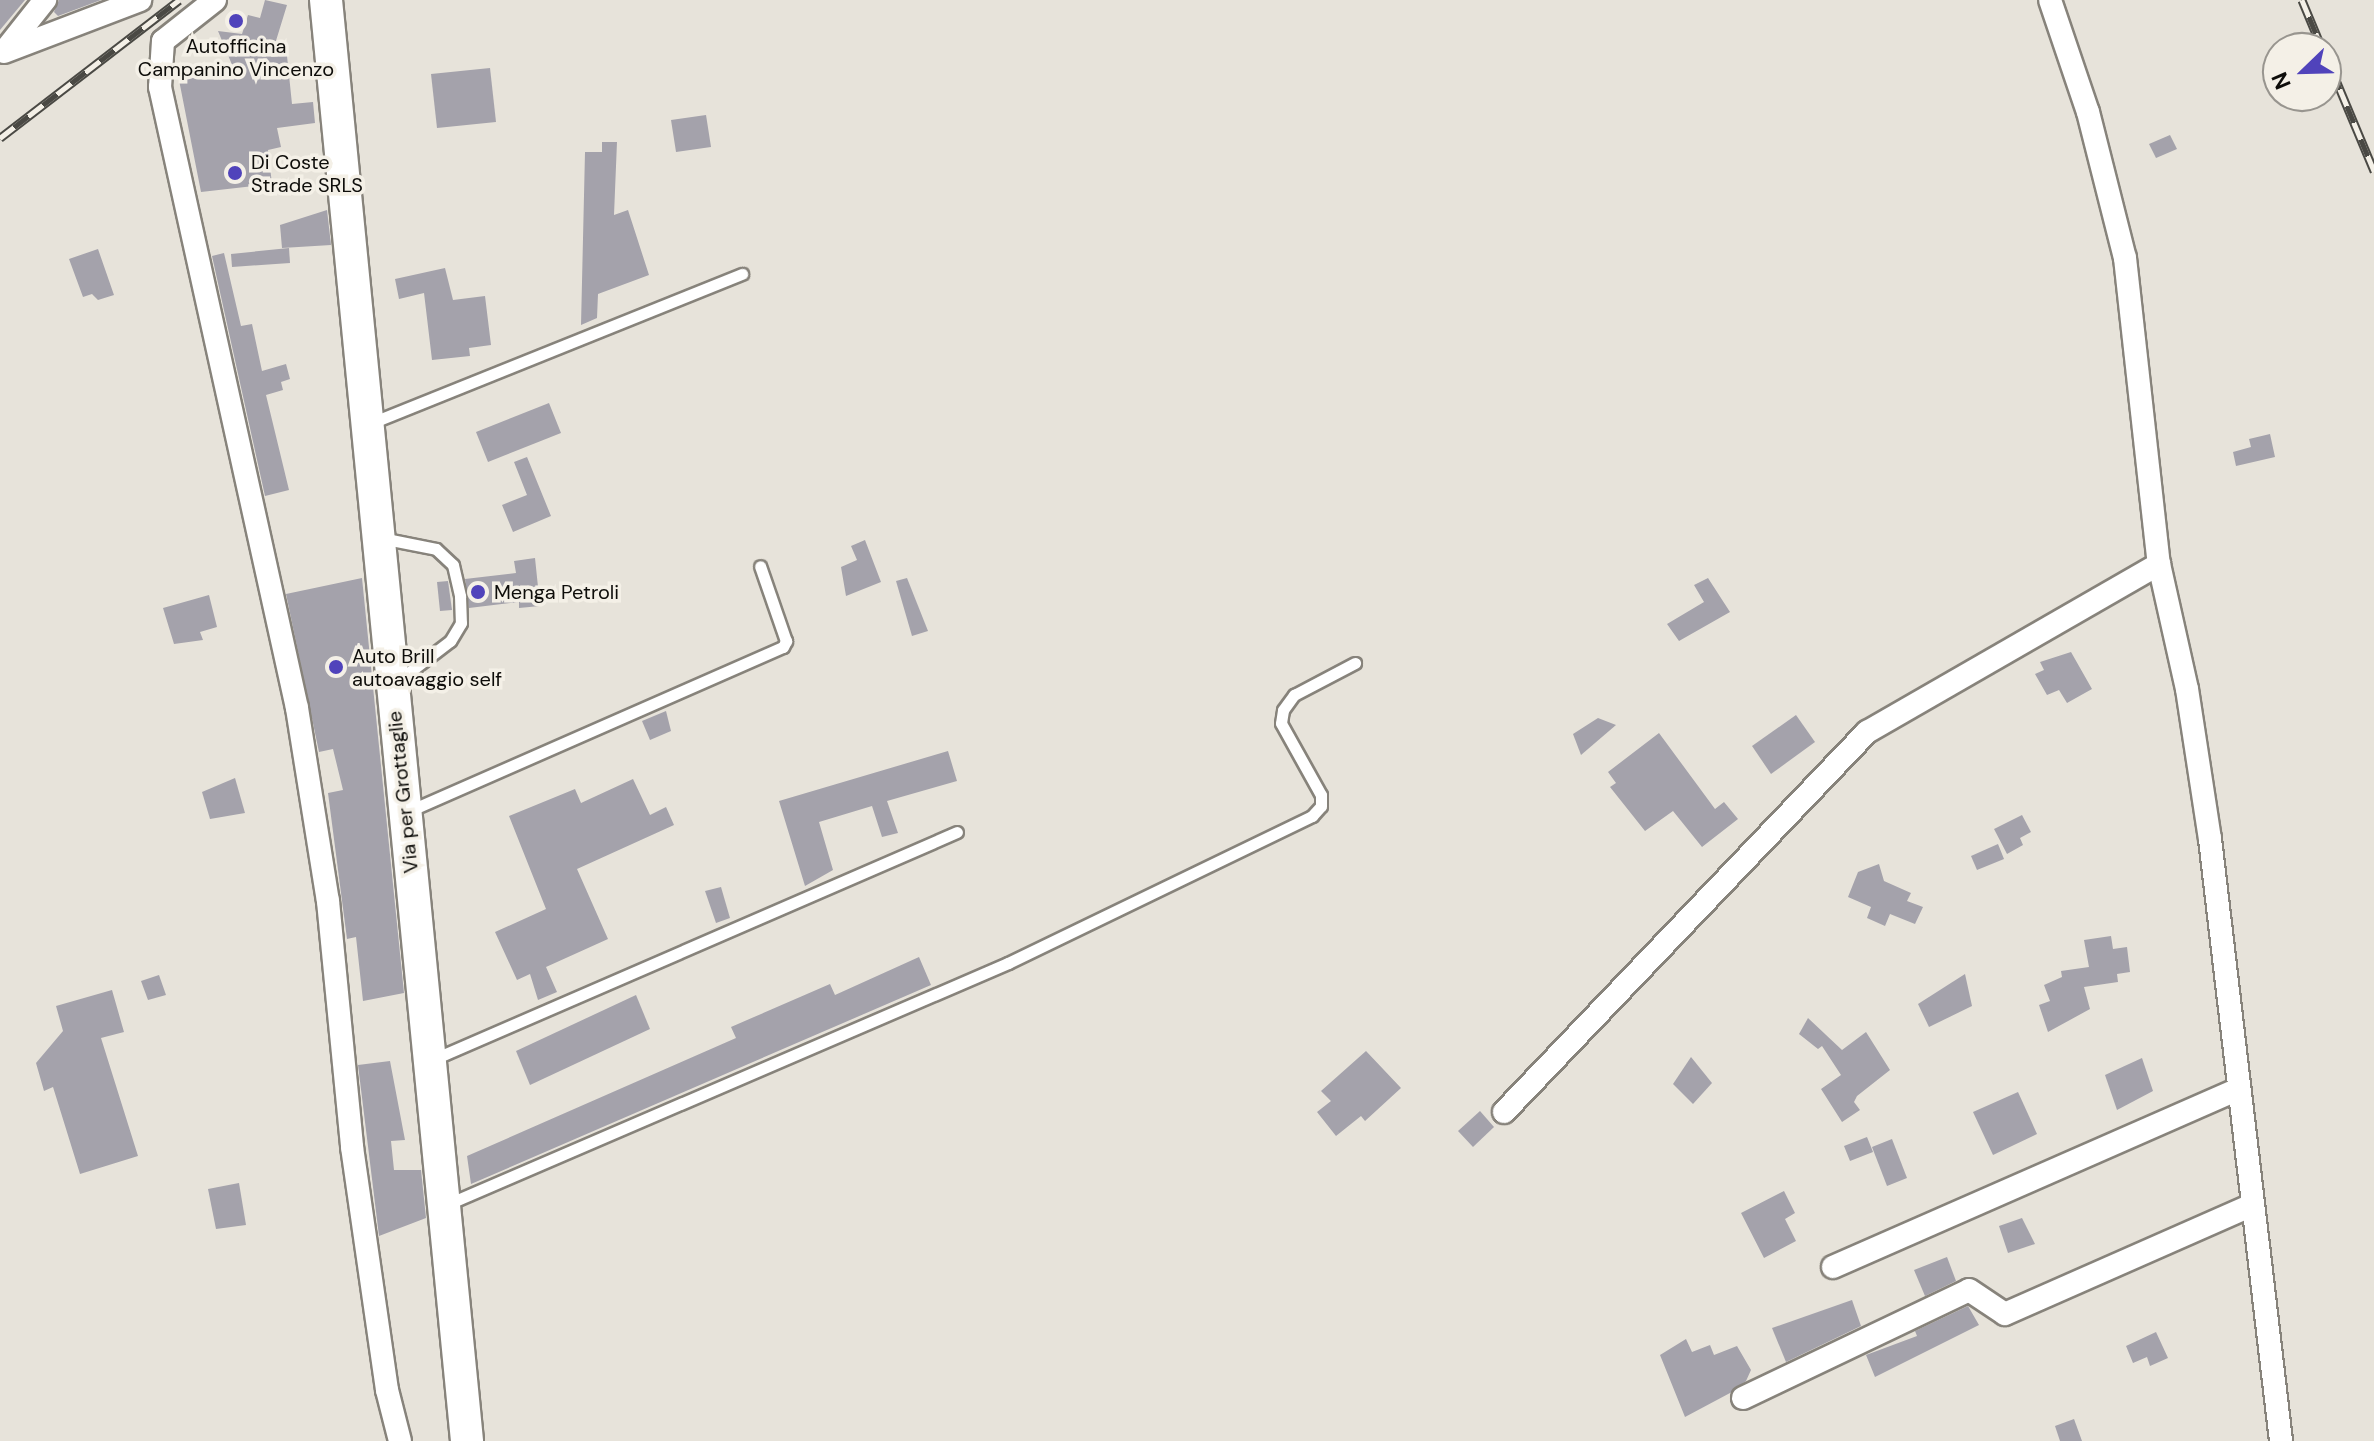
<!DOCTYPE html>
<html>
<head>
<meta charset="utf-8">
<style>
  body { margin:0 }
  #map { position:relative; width:2374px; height:1441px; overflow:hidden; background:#e7e3da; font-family:"DM Sans",sans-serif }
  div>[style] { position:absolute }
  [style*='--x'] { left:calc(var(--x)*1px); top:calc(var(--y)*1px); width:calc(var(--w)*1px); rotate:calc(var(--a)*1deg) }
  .building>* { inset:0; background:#a4a2ab }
  .roads { filter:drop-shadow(2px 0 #87837b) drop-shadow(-2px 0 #87837b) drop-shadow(0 2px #87837b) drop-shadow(0 -2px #87837b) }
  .lane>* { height:11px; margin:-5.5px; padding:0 5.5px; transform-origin:5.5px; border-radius:5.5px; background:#fff }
  .street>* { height:22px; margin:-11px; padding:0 11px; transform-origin:11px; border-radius:11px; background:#fff }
  .secondary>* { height:32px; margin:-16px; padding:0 16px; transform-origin:16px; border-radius:16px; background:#fff }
  .rail>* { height:9px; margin-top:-4.5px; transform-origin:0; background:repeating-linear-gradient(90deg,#f4f0e7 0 18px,#4a4944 0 36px); box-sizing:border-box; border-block:2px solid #4a4944 }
  .dots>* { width:22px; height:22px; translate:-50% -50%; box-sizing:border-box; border:4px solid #f4f0e7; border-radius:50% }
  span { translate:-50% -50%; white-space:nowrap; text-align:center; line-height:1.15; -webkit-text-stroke:7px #f4f0e7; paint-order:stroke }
  .poi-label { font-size:20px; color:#0e0d0a }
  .left { translate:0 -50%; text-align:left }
  .street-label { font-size:20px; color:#0e0d0a }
  .north { position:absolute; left:2262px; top:32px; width:80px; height:80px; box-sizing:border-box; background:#f4f0e7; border:2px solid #98958f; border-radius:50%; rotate:247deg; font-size:22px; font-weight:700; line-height:32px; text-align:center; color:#0e0d0a }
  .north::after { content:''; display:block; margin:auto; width:28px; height:36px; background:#5043bb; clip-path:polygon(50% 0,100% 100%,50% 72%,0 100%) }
</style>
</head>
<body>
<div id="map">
  <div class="building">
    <div style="clip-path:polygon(0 0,25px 0,0 30px)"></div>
    <div style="clip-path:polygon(59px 0,101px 0,58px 16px,54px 12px)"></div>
    <div style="clip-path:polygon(265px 0,287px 5px,271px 57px,287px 56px,292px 104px,313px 102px,315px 123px,277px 128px,281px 147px,268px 150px,272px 184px,201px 192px,179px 80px,235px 72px,218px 31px,242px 34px,248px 15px,260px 18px)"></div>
    <div style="clip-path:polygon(490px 68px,496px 122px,437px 128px,431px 74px)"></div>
    <div style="clip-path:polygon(706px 115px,711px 147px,676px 152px,671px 120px)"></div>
    <div style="clip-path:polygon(2170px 135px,2177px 149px,2156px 158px,2149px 144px)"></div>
    <div style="clip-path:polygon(602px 142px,617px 142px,614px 215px,628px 210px,649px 275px,598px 294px,597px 318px,581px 325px,585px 152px,602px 152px)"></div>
    <div style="clip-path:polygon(327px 210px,331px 245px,282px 248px,280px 225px)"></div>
    <div style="clip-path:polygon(289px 248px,290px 263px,232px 267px,231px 254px)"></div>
    <div style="clip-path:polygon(98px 249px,114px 295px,98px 300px,92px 294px,83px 297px,69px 259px)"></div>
    <div style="clip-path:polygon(224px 253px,241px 326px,252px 324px,262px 371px,286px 364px,290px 379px,281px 382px,283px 390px,266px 395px,289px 490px,265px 496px,212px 256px)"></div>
    <div style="clip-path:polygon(445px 268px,453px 300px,485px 296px,491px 345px,469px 348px,470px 356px,432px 360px,424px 293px,399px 299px,395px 279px)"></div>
    <div style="clip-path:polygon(549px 403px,561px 433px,488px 462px,476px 432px)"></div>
    <div style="clip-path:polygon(2270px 434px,2275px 457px,2236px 466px,2233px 452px,2251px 447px,2249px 439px)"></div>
    <div style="clip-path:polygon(527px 457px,551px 516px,513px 532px,502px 505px,527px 495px,514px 462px)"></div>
    <div style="clip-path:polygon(865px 540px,881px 582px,846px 596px,841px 567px,857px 560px,851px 546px)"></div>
    <div style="clip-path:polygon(535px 558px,540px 606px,519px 608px,519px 602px,469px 608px,465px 579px,516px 573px,514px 561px)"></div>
    <div style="clip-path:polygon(362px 578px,404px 993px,363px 1001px,356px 937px,347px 939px,328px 793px,343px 790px,333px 749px,319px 752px,286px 594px)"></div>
    <div style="clip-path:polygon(907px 578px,928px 631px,912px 636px,896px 581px)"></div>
    <div style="clip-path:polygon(1708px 578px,1730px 612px,1679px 641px,1667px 624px,1704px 602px,1694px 585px)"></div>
    <div style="clip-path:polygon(448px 581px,452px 610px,440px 611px,437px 582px)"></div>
    <div style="clip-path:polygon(209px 595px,217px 627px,200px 632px,203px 640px,174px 644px,163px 608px)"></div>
    <div style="clip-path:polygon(2071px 652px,2092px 689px,2067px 703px,2059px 690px,2047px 695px,2035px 674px,2044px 670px,2040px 662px)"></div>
    <div style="clip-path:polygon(666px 711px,671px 731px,650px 740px,642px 721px)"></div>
    <div style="clip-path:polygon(1796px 715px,1815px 742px,1771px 774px,1752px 746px)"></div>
    <div style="clip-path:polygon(1598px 718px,1616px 725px,1581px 755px,1573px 734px)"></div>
    <div style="clip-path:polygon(1659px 733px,1715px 809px,1724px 802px,1738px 819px,1702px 847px,1673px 811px,1645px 831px,1610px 787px,1616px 783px,1608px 772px)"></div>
    <div style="clip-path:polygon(948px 751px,957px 781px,887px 801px,898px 833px,882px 837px,872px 806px,819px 822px,833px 870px,805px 886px,779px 801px)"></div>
    <div style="clip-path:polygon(235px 778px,245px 813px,210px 819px,202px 792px)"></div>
    <div style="clip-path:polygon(633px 779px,650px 815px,666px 807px,674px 825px,577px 869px,608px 939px,546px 967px,557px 992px,538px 1000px,530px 974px,517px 980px,495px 932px,546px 909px,509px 816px,575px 789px,581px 803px)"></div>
    <div style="clip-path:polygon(2022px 815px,2031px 832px,2020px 838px,2023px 845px,2007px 854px,1994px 829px)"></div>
    <div style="clip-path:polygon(1998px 844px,2004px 859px,1977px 870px,1971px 856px)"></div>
    <div style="clip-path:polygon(1879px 864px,1884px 881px,1911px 893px,1907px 901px,1923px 907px,1915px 924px,1890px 914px,1885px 926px,1867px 918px,1871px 907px,1848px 897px,1858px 872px)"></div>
    <div style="clip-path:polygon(721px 887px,730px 918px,716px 923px,705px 891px)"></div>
    <div style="clip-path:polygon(2111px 936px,2113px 949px,2127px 947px,2130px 972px,2117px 974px,2118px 982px,2084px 987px,2090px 1009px,2048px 1032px,2039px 1005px,2050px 1001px,2044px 985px,2062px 977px,2061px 971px,2089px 967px,2084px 940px)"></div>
    <div style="clip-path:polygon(919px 957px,931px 985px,471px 1184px,467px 1156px,736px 1038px,731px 1027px,830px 984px,835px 995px)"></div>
    <div style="clip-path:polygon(1965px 974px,1972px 1006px,1929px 1027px,1918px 1004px)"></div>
    <div style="clip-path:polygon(159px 975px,166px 995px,148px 1000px,141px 981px)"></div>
    <div style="clip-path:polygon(112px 990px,124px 1032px,101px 1038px,138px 1156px,80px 1174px,53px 1087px,44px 1091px,36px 1063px,63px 1031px,56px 1006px)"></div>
    <div style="clip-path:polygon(636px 995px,650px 1029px,530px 1085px,516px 1051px)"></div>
    <div style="clip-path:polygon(1808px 1018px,1842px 1050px,1866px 1032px,1890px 1070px,1857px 1096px,1854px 1102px,1860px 1110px,1842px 1122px,1821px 1089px,1841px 1075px,1822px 1046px,1818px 1049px,1799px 1034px)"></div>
    <div style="clip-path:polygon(1366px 1051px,1401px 1088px,1365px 1121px,1361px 1116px,1336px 1136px,1317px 1112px,1331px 1101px,1321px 1091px)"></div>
    <div style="clip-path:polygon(1691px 1057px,1712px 1083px,1693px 1104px,1673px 1084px)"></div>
    <div style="clip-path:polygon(2142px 1058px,2153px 1091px,2117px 1110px,2105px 1075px)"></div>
    <div style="clip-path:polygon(390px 1061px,405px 1140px,391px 1141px,394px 1170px,421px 1170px,426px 1218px,379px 1236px,358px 1065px)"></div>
    <div style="clip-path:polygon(2018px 1092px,2037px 1134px,1993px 1155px,1973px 1112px)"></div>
    <div style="clip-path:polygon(1480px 1111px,1494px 1127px,1473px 1147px,1458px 1131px)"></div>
    <div style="clip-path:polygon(1867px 1137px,1873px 1152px,1850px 1161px,1844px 1146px)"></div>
    <div style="clip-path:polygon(1892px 1139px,1907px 1178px,1887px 1186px,1872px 1147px)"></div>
    <div style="clip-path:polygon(239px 1183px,246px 1225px,216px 1229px,208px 1189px)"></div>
    <div style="clip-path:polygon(1784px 1191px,1795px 1213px,1785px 1219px,1796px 1241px,1764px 1258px,1741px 1213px)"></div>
    <div style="clip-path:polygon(2022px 1218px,2035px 1244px,2008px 1253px,1999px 1226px)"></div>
    <div style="clip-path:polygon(1947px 1257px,1956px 1281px,1925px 1296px,1914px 1270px)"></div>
    <div style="clip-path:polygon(1852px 1300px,1861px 1326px,1786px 1362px,1772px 1328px)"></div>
    <div style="clip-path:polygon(1968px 1306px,1979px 1325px,1875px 1377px,1866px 1355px,1917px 1336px,1915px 1331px)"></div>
    <div style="clip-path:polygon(2156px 1332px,2168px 1358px,2150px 1366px,2147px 1357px,2133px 1363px,2126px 1346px)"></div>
    <div style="clip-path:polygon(1686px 1339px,1692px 1352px,1710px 1345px,1714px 1355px,1737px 1346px,1751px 1370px,1746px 1381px,1730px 1393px,1685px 1417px,1660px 1355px)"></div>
    <div style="clip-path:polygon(2074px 1419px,2082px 1441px,2060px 1441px,2055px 1426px)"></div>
  </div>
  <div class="roads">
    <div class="lane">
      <div style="--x:371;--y:423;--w:400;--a:-21.9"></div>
      <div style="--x:381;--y:538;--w:56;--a:11.3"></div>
      <div style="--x:436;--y:549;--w:23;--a:43"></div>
      <div style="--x:453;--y:565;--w:32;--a:77"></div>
      <div style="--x:460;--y:596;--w:27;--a:88"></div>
      <div style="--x:461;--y:623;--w:21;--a:121"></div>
      <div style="--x:450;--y:641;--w:64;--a:142.6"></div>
      <div style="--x:409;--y:811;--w:408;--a:-23.7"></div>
      <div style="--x:783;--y:647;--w:7;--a:-63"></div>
      <div style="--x:786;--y:641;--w:79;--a:-109.1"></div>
      <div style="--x:434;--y:1059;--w:570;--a:-23.46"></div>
      <div style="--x:448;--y:1204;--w:610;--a:-23.28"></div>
      <div style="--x:1008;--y:963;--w:338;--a:-25.8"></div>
      <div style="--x:1312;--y:816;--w:13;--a:-48"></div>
      <div style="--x:1321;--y:806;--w:11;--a:-90"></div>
      <div style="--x:1321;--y:795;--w:82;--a:-119.1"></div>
      <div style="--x:1281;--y:723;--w:13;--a:-81"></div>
      <div style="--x:1283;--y:710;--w:19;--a:-54"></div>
      <div style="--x:1294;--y:695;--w:69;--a:-27.7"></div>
    </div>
    <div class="street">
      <div style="--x:215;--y:0;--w:66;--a:141.7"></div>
      <div style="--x:163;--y:41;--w:46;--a:93.7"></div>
      <div style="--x:160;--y:87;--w:636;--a:77.56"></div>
      <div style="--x:297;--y:708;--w:195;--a:80.9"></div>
      <div style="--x:328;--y:901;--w:247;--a:84.4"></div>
      <div style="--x:352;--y:1147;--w:246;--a:81.8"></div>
      <div style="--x:387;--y:1390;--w:53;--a:75.7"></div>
      <div style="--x:2050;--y:0;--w:118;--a:71.3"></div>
      <div style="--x:2088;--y:112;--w:151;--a:75.8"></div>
      <div style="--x:2125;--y:258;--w:308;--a:83.7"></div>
      <div style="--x:2159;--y:564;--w:128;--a:77.4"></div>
      <div style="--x:2187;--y:689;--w:152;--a:81.3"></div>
      <div style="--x:2210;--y:839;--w:606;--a:83.27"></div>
      <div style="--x:6;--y:49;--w:63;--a:-51.5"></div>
      <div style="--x:4;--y:52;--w:146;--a:-20.9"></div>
      <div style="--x:1504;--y:1112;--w:526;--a:-46.31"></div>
      <div style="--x:1867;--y:732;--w:337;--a:-29.9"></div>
      <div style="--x:1833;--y:1267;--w:443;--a:-23.7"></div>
      <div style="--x:1743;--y:1398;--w:250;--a:-25.5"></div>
      <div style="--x:1969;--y:1290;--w:43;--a:33.7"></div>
      <div style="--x:2005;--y:1314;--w:270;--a:-23.8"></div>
    </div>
    <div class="secondary">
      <div style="--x:326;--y:0;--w:1448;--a:84.41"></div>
    </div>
  </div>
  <div class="rail">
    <div style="--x:2302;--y:0;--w:52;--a:67.4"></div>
    <div style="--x:2326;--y:56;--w:125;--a:67.3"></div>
    <div style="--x:0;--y:138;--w:226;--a:-37.6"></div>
  </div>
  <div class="dots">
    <div style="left:236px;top:21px;background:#5043bb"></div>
    <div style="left:235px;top:173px;background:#5043bb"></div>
    <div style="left:478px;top:592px;background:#5043bb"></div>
    <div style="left:336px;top:667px;background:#5043bb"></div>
  </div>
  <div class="poi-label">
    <span style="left:236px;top:58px">Autofficina<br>Campanino Vincenzo</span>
    <span class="left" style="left:251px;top:174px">Di Coste<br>Strade SRLS</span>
    <span class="left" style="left:494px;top:592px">Menga Petroli</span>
    <span class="left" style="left:352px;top:668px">Auto Brill<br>autoavaggio self</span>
  </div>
  <div class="street-label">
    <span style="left:403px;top:792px;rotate:-96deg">Via per Grottaglie</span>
  </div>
  <div class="north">N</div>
</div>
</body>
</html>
